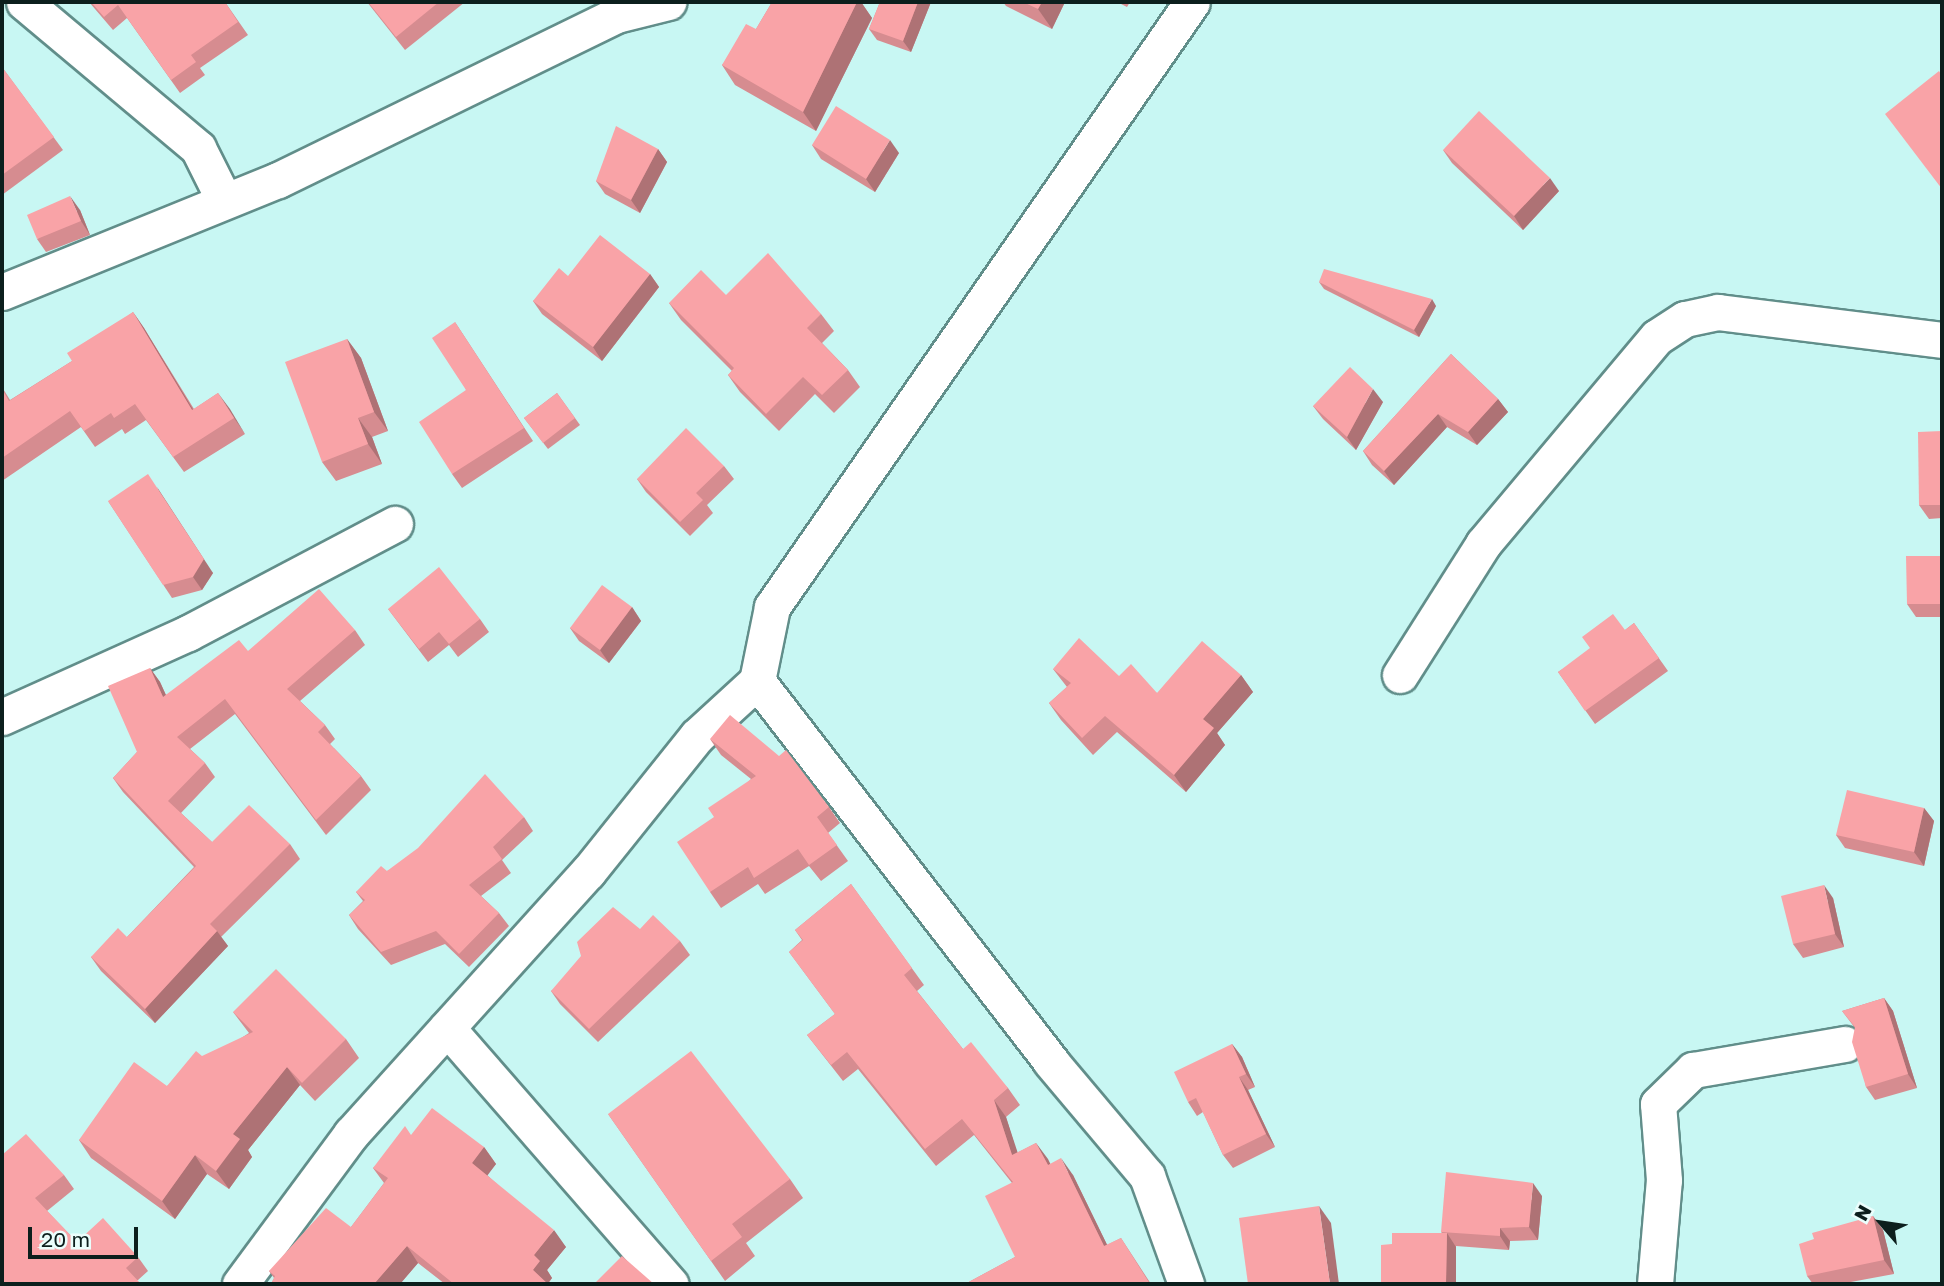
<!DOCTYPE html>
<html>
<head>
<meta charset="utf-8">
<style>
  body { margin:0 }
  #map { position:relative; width:1944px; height:1286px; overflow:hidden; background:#c8f7f3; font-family:"Golos Text",sans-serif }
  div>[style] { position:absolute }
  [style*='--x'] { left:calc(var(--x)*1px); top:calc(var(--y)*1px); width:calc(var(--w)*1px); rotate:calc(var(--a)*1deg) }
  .roads { filter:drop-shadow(2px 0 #618e8a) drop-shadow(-2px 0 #618e8a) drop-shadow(0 2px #618e8a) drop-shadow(0 -2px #618e8a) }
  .minor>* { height:35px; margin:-17.5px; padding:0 17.5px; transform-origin:17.5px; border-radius:17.5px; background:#fff }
  .wall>* { inset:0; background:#d68c90 }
  .shaded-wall>* { inset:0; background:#ae7275 }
  .building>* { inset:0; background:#f9a3a7 }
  span { translate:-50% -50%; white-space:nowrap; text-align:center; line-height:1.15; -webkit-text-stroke:6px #ebfefc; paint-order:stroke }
  .frame { position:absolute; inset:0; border:4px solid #0c1f1d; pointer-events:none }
  .north { position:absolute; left:1846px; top:1188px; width:70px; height:70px; -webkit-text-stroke:5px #ebfefc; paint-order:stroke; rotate:299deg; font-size:19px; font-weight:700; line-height:28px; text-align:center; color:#0c1f1d }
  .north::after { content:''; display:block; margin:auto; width:24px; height:32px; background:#0c1f1d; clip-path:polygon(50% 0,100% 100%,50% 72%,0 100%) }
  .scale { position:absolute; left:28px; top:1227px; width:110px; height:32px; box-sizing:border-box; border:4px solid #0c1f1d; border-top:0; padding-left:9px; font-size:21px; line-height:24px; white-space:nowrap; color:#0c1f1d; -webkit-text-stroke:5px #ebfefc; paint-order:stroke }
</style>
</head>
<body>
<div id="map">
  <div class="roads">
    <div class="minor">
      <div style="--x:24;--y:2;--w:227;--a:40"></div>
      <div style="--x:198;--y:148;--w:58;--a:63.4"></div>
      <div style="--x:2;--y:292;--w:298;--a:-22.1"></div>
      <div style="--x:278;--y:180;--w:376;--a:-26"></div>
      <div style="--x:616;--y:15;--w:54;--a:-14"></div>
      <div style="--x:1400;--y:675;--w:155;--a:-57.6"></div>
      <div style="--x:1483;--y:544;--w:270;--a:-50"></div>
      <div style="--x:1657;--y:337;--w:33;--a:-33"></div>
      <div style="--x:1685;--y:319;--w:34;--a:-12"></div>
      <div style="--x:1718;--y:312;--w:226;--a:7.1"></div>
      <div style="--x:757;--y:681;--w:481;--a:52.3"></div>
      <div style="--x:1051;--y:1062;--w:149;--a:49.9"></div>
      <div style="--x:1147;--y:1176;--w:115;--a:70.1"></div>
      <div style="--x:2;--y:717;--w:204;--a:-24.3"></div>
      <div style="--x:188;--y:633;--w:234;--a:-27.8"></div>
      <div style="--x:447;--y:1028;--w:340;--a:48.9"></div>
      <div style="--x:240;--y:1284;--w:187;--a:-53.5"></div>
      <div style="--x:351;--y:1134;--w:353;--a:-47.9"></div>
      <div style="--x:588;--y:872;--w:174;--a:-51.3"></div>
      <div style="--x:697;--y:736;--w:81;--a:-42.5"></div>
      <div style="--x:757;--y:681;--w:76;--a:-78.5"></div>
      <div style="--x:772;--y:607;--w:736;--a:-55.23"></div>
      <div style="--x:1655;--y:1284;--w:104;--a:-85.1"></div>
      <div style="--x:1664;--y:1180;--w:76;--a:-94.5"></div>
      <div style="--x:1658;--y:1104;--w:49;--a:-44.2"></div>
      <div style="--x:1693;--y:1070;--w:154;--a:-9.7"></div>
    </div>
  </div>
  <div class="wall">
    <div style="clip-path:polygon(89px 2px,225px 2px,248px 35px,200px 68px,205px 75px,180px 93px,127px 18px,113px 30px)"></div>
    <div style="clip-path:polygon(367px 2px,465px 2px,405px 50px)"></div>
    <div style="clip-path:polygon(772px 2px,861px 2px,872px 18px,816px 131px,735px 85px,722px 65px,756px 29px)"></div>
    <div style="clip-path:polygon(880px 2px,931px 2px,911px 52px,877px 40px,869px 29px)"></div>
    <div style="clip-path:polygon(1003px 2px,1065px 2px,1052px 29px,1006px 6px)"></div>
    <div style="clip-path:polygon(1117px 2px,1130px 2px,1127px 7px)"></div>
    <div style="clip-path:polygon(2px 67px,63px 150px,2px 195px)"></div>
    <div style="clip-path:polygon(812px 145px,899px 153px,875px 192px,821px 159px)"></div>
    <div style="clip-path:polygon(658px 149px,667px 162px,640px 213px,605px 194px,596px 181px)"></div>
    <div style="clip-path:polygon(1443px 150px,1559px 191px,1523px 230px,1452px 163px)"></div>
    <div style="clip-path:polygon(80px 210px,90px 235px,46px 252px,37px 239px)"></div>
    <div style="clip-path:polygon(650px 274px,659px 287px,602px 361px,542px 314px,533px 301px,568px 276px)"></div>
    <div style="clip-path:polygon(1319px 282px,1436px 306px,1419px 337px,1324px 289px)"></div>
    <div style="clip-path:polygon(726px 295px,821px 314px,834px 331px,822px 343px,848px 370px,860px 387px,834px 413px,815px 394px,779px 431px,740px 392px,728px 375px,732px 371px,681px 320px,669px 303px)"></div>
    <div style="clip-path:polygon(133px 312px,144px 328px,194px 409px,218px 393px,245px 434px,184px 472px,146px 420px,125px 434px,122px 429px,95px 447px,81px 427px,2px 481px,2px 387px,10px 400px,72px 361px)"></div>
    <div style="clip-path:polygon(455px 322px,533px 441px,462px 488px,452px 474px,466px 390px)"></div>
    <div style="clip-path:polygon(347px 339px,361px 358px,388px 431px,372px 437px,382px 464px,336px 481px,322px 462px)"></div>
    <div style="clip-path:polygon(1451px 354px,1498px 399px,1508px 412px,1477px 445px,1447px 427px,1394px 485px,1372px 465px,1363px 451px)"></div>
    <div style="clip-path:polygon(557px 393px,580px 425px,548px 449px,524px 418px)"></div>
    <div style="clip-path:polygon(1383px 402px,1356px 450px,1323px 419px,1313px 406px)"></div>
    <div style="clip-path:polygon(1942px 431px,1942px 518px,1929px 519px,1919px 505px)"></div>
    <div style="clip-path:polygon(724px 466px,734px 479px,707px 505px,713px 513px,690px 536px,646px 492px,637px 479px)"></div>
    <div style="clip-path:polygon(108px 501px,213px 573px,202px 590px,172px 598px)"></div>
    <div style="clip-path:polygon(1941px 556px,1942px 557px,1942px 617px,1916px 617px,1907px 604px)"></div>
    <div style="clip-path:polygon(632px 607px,641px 621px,609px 663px,579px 641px,570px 628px)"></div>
    <div style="clip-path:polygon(388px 609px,480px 619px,489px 632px,458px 657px,449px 645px,428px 662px)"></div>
    <div style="clip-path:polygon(1634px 623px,1668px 671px,1595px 724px,1558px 672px,1625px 630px)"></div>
    <div style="clip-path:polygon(355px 630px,365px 645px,300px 701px,325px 725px,335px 739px,330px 744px,361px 776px,371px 790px,326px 835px,235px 714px,190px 749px,205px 763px,215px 777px,181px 813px,212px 842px,290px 844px,300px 859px,221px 937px,228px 946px,155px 1023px,101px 971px,91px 957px,127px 937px,194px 867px,123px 792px,113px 778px,137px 752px,150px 668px,160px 682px,166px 695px,248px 651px)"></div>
    <div style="clip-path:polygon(1053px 669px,1119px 676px,1157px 693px,1241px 675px,1253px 692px,1217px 733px,1225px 745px,1186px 792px,1117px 732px,1093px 755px,1061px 720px,1049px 703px,1067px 687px)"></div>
    <div style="clip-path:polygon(710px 739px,829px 807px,840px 823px,828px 833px,848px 861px,821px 881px,809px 866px,765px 894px,758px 884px,721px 908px,710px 892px,714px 817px,751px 779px,721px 755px)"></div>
    <div style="clip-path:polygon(1924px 808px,1934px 821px,1924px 866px,1845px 848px,1836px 835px)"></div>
    <div style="clip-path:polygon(524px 817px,533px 831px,502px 860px,511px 873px,481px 896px,499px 913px,509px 926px,469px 967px,445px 944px,391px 965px,358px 929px,349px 915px,363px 901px,356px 892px,387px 871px)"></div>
    <div style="clip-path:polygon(851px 884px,924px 985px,917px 991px,963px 1049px,1008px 1088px,1020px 1105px,1006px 1117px,1017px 1153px,1036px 1143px,1050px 1164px,1073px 1175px,1107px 1245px,1121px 1238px,1151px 1284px,965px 1284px,1015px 1257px,1012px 1183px,974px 1135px,936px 1166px,858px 1069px,843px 1081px,807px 1035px,835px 1014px,789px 952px,802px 940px,795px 930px)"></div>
    <div style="clip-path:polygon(1833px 898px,1844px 947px,1803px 958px,1793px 944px)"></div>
    <div style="clip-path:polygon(640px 929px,680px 941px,690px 955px,598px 1042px,560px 1004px,551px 991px)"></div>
    <div style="clip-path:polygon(1884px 998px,1893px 1011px,1917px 1088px,1875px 1100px,1866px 1087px,1855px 1028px,1842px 1011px)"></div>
    <div style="clip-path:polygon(233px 1012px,346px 1039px,359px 1058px,315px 1101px,300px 1085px,248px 1150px,252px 1157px,229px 1189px,207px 1174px,175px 1219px,91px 1158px,79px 1140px,167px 1086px,249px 1033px)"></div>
    <div style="clip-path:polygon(1232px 1044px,1242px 1057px,1255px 1087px,1248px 1090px,1275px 1147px,1233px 1168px,1223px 1155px,1203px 1112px,1197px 1116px,1188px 1102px)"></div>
    <div style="clip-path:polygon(608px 1114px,790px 1179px,803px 1198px,746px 1243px,755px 1256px,725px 1281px)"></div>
    <div style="clip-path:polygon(411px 1135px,484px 1147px,496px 1164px,487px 1175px,566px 1247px,547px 1270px,552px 1278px,548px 1284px,445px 1284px,418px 1263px,400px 1284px,271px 1284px,274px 1278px,269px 1271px,351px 1227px,384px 1183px,373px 1168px)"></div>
    <div style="clip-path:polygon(2px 1155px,64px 1175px,74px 1189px,47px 1211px,77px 1242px,138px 1257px,148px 1271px,138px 1280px,2px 1284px)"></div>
    <div style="clip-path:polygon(1542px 1196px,1538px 1240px,1510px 1241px,1509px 1250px,1456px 1246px,1456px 1284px,1381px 1284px,1392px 1244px,1442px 1233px,1441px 1232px)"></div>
    <div style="clip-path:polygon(1873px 1216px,1883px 1230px,1894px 1274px,1840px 1284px,1813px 1284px,1807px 1276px,1814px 1239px)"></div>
  </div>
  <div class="shaded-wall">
    <div style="clip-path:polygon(857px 2px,861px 2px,872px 18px,816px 131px,803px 112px)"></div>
    <div style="clip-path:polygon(918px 2px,931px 2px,911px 52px,903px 41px)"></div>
    <div style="clip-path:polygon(1042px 2px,1065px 2px,1052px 29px,1038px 9px)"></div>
    <div style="clip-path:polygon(890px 140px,899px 153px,875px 192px,866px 179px)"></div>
    <div style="clip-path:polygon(658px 149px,667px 162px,640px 213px,631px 200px)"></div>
    <div style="clip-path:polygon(1550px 178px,1559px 191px,1523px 230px,1514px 216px)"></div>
    <div style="clip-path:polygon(70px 196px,80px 210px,90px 235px,81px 221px)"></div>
    <div style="clip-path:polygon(650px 274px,659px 287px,602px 361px,593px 347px)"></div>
    <div style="clip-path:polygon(1432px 299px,1436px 306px,1419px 337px,1414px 330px)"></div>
    <div style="clip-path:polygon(133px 312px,144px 328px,203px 426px,192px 410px)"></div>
    <div style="clip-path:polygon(347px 339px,361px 358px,388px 431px,374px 412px)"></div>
    <div style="clip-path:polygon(1373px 389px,1383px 402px,1356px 450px,1347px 437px)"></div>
    <div style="clip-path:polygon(218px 393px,230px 409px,245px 434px,234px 418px)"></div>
    <div style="clip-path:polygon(1498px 399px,1508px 412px,1477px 445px,1468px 432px)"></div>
    <div style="clip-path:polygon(1438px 414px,1447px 427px,1394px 485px,1384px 471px)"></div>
    <div style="clip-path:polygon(358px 418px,372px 437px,382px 464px,368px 444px)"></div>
    <div style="clip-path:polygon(157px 487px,213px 573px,202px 590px,193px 577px)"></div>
    <div style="clip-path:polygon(1941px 556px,1942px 557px,1942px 606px,1941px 604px)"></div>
    <div style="clip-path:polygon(632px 607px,641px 621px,609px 663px,600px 650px)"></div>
    <div style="clip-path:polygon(150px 668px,160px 682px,173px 711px,163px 697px)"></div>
    <div style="clip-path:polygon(1241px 675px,1253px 692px,1217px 733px,1225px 745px,1186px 792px,1174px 775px,1203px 719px)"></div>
    <div style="clip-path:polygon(1924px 808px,1934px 821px,1924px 866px,1914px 852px)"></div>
    <div style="clip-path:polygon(1824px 885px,1833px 898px,1844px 947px,1835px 934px)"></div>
    <div style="clip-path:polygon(217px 931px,228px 946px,155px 1023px,145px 1009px)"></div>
    <div style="clip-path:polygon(1884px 998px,1893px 1011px,1917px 1088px,1908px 1074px)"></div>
    <div style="clip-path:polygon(1232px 1044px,1242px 1057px,1255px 1087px,1246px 1074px)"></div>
    <div style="clip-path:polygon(287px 1067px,300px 1085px,248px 1150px,252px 1157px,229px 1189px,216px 1171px,233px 1134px)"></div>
    <div style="clip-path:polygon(1239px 1077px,1248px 1090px,1275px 1147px,1266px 1134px)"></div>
    <div style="clip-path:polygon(994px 1100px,1006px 1117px,1024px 1172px,1012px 1155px)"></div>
    <div style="clip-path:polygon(1036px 1143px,1048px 1159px,1059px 1182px,1048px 1165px)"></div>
    <div style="clip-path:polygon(484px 1147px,496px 1164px,484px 1180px,472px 1163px)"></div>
    <div style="clip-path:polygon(195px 1155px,207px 1174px,175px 1219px,162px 1201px)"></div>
    <div style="clip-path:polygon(1061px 1158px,1073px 1175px,1116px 1263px,1104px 1246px)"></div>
    <div style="clip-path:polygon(1533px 1183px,1542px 1196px,1538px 1240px,1529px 1227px)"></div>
    <div style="clip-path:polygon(1319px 1206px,1331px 1223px,1339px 1284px,1330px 1284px)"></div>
    <div style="clip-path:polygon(1873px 1216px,1883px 1230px,1894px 1274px,1884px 1260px)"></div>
    <div style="clip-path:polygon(1500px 1228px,1510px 1241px,1509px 1250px,1500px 1236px)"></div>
    <div style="clip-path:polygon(554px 1230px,566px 1247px,547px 1270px,552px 1278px,547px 1284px,533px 1270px,534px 1255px)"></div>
    <div style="clip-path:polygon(1447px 1233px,1456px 1247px,1456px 1284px,1446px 1284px)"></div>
    <div style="clip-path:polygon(407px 1246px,418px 1263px,400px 1284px,374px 1284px)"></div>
  </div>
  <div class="building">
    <div style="clip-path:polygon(91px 2px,225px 2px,238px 22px,191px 55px,196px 62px,171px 80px,118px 5px,104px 17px)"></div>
    <div style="clip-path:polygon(368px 2px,439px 2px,396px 37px)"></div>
    <div style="clip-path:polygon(772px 2px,857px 2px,803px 112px,722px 65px,746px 24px,756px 29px)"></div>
    <div style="clip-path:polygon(880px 2px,918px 2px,903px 41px,869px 29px)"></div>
    <div style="clip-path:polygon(1023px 2px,1042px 2px,1038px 9px)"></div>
    <div style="clip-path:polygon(2px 67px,54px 137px,2px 175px)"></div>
    <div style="clip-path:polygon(1939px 71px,1942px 76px,1942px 189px,1885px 114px)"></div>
    <div style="clip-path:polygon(836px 106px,890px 140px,866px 179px,812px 145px)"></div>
    <div style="clip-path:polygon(1479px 111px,1550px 178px,1514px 216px,1443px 150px)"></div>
    <div style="clip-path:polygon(616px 126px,658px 149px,631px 200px,596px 181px)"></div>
    <div style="clip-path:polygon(70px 196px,81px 221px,37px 239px,27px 215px)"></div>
    <div style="clip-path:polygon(600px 235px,650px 274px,593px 347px,533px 301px,559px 268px,568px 276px)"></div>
    <div style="clip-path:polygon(768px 253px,821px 314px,807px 328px,848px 370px,822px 395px,803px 377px,766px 414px,728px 375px,734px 368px,669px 303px,701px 270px,726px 295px)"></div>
    <div style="clip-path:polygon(1324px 269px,1432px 299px,1414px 330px,1319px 282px)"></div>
    <div style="clip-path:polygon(133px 312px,192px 410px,218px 393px,234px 418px,173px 457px,135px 404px,114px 418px,111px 413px,84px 431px,70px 411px,2px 458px,2px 389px,9px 401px,72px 361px,67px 353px)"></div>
    <div style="clip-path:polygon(455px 322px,524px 428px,452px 474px,419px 422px,466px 390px,432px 338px)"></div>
    <div style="clip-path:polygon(347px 339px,374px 412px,358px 418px,368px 444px,322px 462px,285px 362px)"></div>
    <div style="clip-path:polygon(1451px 354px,1498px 399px,1468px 432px,1438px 414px,1384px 471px,1363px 451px)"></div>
    <div style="clip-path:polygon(1350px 367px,1373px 389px,1347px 437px,1313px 406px)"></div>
    <div style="clip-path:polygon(557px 393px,575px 418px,543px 443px,524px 418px)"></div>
    <div style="clip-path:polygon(686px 428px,724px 466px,696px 493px,703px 500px,680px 522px,637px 479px)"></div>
    <div style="clip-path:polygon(1942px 431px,1942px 505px,1919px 505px,1918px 432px)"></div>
    <div style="clip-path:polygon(148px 474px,204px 559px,193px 577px,163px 585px,108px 501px)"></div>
    <div style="clip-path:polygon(1906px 556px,1941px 556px,1941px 604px,1907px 604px)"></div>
    <div style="clip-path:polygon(439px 567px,480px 619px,449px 644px,439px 632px,419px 649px,388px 609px)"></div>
    <div style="clip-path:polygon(602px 585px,632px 607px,600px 650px,570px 628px)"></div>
    <div style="clip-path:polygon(319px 589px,355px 630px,287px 689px,325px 725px,318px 732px,361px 776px,316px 820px,225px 699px,177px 737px,205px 763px,168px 801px,212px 842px,249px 805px,290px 844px,210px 924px,217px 931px,145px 1009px,91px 957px,118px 928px,127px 937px,196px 866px,113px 778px,137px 752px,108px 686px,150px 668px,163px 697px,239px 640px,248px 651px)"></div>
    <div style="clip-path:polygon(1613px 614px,1625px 630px,1634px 623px,1659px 658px,1585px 711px,1558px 672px,1590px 648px,1582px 637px)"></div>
    <div style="clip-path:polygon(1079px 638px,1119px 676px,1131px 664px,1157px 693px,1202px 641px,1241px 675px,1203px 719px,1214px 728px,1174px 775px,1105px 716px,1082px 738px,1049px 703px,1071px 683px,1053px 669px)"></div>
    <div style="clip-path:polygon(730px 715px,779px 756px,786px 750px,829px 807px,817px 817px,837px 845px,809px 865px,798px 849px,754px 878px,748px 867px,710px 892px,677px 842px,714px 817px,708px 808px,756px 776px,710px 739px)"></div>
    <div style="clip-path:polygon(485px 774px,524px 817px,493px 847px,502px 859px,469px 885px,499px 913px,459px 954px,436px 931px,381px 952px,349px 915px,365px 900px,356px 892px,381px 866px,387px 871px,418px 848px)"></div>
    <div style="clip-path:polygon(1847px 790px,1924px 808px,1914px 852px,1836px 835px)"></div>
    <div style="clip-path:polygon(851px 884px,912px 968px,904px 975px,963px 1049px,971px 1042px,1008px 1088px,994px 1100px,1012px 1155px,1036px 1143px,1048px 1165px,1061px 1158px,1104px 1246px,1121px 1238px,1150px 1284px,965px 1284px,1015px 1257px,985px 1196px,1013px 1182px,962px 1119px,925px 1149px,847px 1052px,831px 1065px,807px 1035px,835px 1014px,789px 952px,803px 940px,795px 930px)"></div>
    <div style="clip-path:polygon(1824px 885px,1835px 934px,1793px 944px,1781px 896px)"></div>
    <div style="clip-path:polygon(613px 907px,640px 929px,653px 915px,680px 941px,589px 1029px,551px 991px,581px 956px,577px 942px)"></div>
    <div style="clip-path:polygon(276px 969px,346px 1039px,302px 1083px,287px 1067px,233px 1134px,240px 1139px,216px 1171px,195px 1155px,162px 1201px,79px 1140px,134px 1062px,167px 1086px,196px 1051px,202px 1056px,253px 1032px,233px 1012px)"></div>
    <div style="clip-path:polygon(1884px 998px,1908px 1074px,1866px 1087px,1852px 1042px,1855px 1027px,1842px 1011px)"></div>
    <div style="clip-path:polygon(1232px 1044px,1246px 1074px,1239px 1077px,1266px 1134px,1223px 1155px,1196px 1098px,1188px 1102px,1174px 1072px)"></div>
    <div style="clip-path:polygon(691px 1051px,790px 1179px,732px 1224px,742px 1237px,711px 1261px,608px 1114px)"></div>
    <div style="clip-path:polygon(432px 1108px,484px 1147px,472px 1163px,554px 1230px,534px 1255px,540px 1261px,533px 1270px,548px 1284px,454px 1284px,407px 1246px,374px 1284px,271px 1284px,275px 1276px,269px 1271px,326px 1208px,351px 1227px,388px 1178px,373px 1168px,405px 1126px,411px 1135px)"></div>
    <div style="clip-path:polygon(26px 1134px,64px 1175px,35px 1198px,77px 1242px,103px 1218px,138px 1257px,126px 1268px,141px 1284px,2px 1284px,2px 1155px)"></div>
    <div style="clip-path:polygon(1446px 1172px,1533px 1183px,1529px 1227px,1500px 1228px,1500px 1236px,1441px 1232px)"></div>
    <div style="clip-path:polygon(1319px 1206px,1330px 1284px,1248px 1284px,1239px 1218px)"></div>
    <div style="clip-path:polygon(1873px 1216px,1884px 1260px,1807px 1276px,1799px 1244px,1814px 1239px,1812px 1233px)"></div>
    <div style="clip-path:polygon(1392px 1233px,1447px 1233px,1446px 1284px,1381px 1284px,1381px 1245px,1392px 1244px)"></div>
    <div style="clip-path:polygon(622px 1256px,654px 1284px,594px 1284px)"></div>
  </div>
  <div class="frame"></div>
  <div class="north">N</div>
  <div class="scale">20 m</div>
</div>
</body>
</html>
